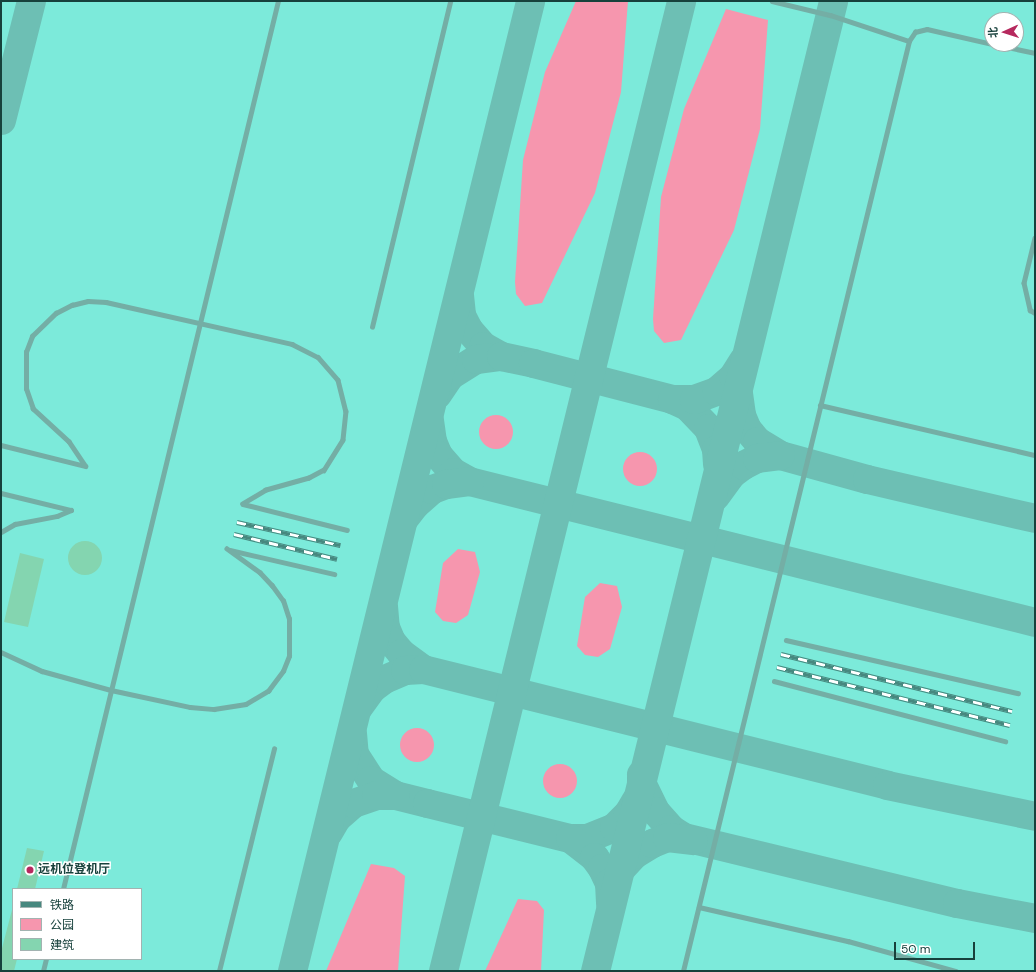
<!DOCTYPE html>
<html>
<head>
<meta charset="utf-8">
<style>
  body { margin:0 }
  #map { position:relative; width:1036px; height:972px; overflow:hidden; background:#93f6e8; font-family:"DM Sans","Noto Sans SC",sans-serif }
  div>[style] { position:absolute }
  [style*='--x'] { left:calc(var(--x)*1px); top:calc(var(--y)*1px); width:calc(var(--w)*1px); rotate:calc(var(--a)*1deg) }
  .built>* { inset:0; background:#7ceada }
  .green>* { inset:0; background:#f696ae }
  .round { border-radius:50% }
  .taxiway>* { height:29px; margin:-14.5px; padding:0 14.5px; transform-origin:14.5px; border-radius:14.5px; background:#6dbfb4 }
  .building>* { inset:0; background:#84d5b0 }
  .lane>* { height:4.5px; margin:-2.25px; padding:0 2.25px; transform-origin:2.25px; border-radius:2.25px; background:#74aea5 }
  .rail>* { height:4.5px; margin-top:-2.25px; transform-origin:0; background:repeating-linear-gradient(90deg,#fff 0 9px,#47887f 0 18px); box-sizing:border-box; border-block:1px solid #47887f }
  .dots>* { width:11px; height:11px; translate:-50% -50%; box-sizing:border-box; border:2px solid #fff; border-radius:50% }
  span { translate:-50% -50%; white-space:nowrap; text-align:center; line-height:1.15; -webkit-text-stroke:3px #fff; paint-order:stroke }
  .poi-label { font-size:12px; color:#17413c; font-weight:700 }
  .left { translate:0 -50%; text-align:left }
  .frame { position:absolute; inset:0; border:2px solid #17413c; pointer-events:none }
  .legend { position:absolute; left:12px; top:888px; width:130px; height:72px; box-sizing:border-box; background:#fff; border:1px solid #a2b3b1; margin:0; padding:5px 7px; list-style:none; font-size:12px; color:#17413c }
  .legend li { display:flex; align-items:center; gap:8px; height:20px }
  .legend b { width:20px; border:1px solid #a2b3b1 }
  .north { position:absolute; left:984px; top:12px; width:40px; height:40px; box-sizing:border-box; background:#fff; border:1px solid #a2b3b1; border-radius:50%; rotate:267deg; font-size:11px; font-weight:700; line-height:16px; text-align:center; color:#17413c }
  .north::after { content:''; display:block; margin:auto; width:14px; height:18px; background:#b6295e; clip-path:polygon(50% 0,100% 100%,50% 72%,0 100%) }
  .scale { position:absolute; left:894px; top:942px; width:81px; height:18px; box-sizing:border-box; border:2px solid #17413c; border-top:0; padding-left:5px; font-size:12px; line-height:14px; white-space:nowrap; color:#17413c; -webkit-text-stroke:3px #fff; paint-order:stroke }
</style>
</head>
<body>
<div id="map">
  <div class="built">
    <div style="clip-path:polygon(evenodd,1px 1px,1035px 1px,1035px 971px,1px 971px,1px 1px,992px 20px,1016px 20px,1016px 44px,992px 44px,992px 20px,1px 1px,13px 889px,141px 889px,141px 959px,13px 959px,13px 889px)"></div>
  </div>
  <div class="green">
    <div style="clip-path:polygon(576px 1px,628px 1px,621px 92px,595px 193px,542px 303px,525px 306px,516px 294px,515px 282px,523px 160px,545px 72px)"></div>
    <div style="clip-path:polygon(726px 9px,768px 20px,760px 129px,734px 230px,681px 340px,664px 343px,654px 331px,653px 319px,661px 197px,684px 109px)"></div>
    <div class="round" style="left:479px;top:415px;width:34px;height:34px"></div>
    <div class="round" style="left:623px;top:452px;width:34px;height:34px"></div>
    <div style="clip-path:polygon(458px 549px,475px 552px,480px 572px,468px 615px,456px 623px,443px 621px,435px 612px,443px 563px)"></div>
    <div style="clip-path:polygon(600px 583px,617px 586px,622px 607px,610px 649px,598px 657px,585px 655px,577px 646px,585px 597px)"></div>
    <div class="round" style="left:400px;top:728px;width:34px;height:34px"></div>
    <div class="round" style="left:543px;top:764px;width:34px;height:34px"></div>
    <div style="clip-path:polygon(371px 864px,394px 868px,405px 876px,398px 971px,326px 971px)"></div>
    <div style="clip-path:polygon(518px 899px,537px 901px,544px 910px,541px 971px,485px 971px)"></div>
  </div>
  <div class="taxiway">
    <div style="--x:1;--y:120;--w:123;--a:-75.9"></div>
    <div style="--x:459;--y:295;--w:20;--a:84"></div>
    <div style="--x:461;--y:315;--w:16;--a:63"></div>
    <div style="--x:468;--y:329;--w:23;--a:49"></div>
    <div style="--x:483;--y:346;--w:21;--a:29"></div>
    <div style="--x:738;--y:393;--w:22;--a:82"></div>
    <div style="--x:741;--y:415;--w:15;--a:67"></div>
    <div style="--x:747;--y:429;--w:16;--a:50"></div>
    <div style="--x:757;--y:441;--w:27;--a:31"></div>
    <div style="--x:780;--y:455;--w:90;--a:15.4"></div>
    <div style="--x:867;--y:479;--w:172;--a:13.1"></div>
    <div style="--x:437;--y:394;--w:23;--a:-56"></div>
    <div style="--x:450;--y:375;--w:31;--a:-32"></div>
    <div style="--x:476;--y:359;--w:25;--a:-7"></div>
    <div style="--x:501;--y:356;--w:33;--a:12"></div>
    <div style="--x:533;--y:363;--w:144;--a:14.5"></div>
    <div style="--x:672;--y:399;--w:17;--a:25"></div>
    <div style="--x:687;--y:406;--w:30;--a:46"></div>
    <div style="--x:708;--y:428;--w:22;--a:69"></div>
    <div style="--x:716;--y:449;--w:15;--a:86"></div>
    <div style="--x:672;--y:399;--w:22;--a:0"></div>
    <div style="--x:694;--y:399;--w:23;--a:-20"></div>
    <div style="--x:716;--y:391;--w:23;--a:-41"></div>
    <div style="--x:733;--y:376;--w:19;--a:-58"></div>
    <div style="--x:429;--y:420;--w:21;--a:82"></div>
    <div style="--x:432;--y:441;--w:15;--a:67"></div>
    <div style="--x:438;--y:455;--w:23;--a:49"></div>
    <div style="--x:453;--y:472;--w:18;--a:29"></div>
    <div style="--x:469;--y:481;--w:583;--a:13.99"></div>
    <div style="--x:715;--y:496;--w:27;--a:-54"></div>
    <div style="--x:731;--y:474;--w:15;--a:-37"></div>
    <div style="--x:743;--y:465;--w:16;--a:-27"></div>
    <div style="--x:757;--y:458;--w:23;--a:-7"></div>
    <div style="--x:404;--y:518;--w:18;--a:-52"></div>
    <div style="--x:415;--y:504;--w:23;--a:-41"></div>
    <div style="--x:432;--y:489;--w:15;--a:-20"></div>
    <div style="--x:446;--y:484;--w:23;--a:-7"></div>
    <div style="--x:383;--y:606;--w:21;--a:85"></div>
    <div style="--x:385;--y:627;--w:15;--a:67"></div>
    <div style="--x:391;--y:641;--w:16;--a:50"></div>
    <div style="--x:401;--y:653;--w:27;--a:36"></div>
    <div style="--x:358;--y:707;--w:24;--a:-54"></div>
    <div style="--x:372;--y:688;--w:15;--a:-37"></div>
    <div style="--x:384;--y:679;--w:23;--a:-23"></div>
    <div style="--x:405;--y:670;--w:18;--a:-3"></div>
    <div style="--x:423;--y:669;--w:478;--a:14"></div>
    <div style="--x:887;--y:785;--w:151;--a:11.8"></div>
    <div style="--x:352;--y:733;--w:21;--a:85"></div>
    <div style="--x:354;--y:754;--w:31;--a:57"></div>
    <div style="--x:371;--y:780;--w:28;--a:32"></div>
    <div style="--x:395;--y:795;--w:33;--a:14"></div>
    <div style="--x:427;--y:803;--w:147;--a:13.8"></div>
    <div style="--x:570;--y:838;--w:17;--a:0"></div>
    <div style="--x:587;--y:838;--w:29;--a:-22"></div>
    <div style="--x:614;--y:827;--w:20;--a:-45"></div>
    <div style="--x:628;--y:813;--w:14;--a:-60"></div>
    <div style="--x:641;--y:774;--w:8;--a:90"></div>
    <div style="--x:641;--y:782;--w:32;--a:64"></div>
    <div style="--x:655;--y:811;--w:24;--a:48"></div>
    <div style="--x:671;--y:829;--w:15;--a:32"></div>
    <div style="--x:684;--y:837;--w:281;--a:13.6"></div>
    <div style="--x:957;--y:903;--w:79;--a:10.9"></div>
    <div style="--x:328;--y:832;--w:16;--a:-60"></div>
    <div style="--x:336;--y:818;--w:23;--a:-41"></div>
    <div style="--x:353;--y:803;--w:24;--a:-19"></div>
    <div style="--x:376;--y:795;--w:19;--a:0"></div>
    <div style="--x:570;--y:838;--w:31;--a:38"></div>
    <div style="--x:594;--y:857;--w:14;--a:54"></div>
    <div style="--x:602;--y:868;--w:17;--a:65"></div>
    <div style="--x:609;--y:883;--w:20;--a:87"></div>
    <div style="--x:621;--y:868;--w:19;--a:-47"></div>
    <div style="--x:634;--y:854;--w:21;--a:-31"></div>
    <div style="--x:652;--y:843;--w:16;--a:-22"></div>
    <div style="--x:667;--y:837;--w:26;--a:7"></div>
    <div style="--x:292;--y:971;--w:999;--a:-76.21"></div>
    <div style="--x:443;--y:971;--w:999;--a:-76.21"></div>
    <div style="--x:595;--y:971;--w:999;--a:-76.21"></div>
  </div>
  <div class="building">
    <div class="round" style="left:68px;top:541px;width:34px;height:34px"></div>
    <div style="clip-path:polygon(20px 553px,44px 559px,28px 627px,4px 622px)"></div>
    <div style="clip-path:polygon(27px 848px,44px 851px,35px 889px,17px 889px)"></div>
    <div style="clip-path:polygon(13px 906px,13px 959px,17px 959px,14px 971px,1px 971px,1px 952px)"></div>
  </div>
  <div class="lane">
    <div style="--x:772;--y:1;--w:60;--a:13.6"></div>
    <div style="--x:830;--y:15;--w:83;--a:18.2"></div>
    <div style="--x:993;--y:44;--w:43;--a:12.1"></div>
    <div style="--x:1035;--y:238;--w:46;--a:103.7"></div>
    <div style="--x:1024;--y:283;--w:28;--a:77"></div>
    <div style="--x:1030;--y:310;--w:6;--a:31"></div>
    <div style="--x:372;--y:327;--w:335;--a:-76.5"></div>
    <div style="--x:820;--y:405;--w:221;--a:13.1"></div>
    <div style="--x:1;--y:445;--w:87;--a:14"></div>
    <div style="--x:85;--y:466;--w:29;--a:-124"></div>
    <div style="--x:69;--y:442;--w:49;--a:-137.5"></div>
    <div style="--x:33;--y:409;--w:21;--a:-109"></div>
    <div style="--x:26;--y:389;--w:37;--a:-90"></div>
    <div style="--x:26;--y:352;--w:17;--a:-69"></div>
    <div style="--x:32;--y:336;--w:33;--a:-44"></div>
    <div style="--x:56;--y:313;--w:18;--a:-27"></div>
    <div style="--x:72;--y:305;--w:16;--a:-14"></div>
    <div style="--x:88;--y:301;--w:18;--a:3"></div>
    <div style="--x:106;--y:302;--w:191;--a:12.7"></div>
    <div style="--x:292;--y:344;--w:29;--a:27"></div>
    <div style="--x:318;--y:357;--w:30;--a:49"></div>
    <div style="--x:338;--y:380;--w:32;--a:76"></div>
    <div style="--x:346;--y:411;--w:29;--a:96"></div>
    <div style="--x:343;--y:440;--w:36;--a:122"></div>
    <div style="--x:324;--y:470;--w:17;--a:152"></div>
    <div style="--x:309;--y:478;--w:45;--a:164.4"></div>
    <div style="--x:266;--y:490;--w:27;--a:149"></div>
    <div style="--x:1;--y:493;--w:72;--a:13.7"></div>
    <div style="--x:243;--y:504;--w:107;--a:14"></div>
    <div style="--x:1;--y:532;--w:16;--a:-30"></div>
    <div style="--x:15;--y:524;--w:43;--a:-10.8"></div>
    <div style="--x:57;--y:516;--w:15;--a:-23"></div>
    <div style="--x:230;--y:550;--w:107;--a:13"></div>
    <div style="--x:786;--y:640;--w:238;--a:12.9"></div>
    <div style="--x:1;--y:652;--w:45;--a:24.9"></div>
    <div style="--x:42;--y:671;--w:72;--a:15.4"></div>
    <div style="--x:111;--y:690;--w:81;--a:12.1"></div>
    <div style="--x:190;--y:707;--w:24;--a:5"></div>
    <div style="--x:214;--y:709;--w:32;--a:-9"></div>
    <div style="--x:246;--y:704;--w:26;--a:-31"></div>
    <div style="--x:268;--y:691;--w:25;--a:-53"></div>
    <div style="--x:283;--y:671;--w:16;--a:-68"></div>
    <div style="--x:289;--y:656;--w:37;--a:-90"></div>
    <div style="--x:289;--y:619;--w:19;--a:-108"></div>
    <div style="--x:283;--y:601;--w:19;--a:-126"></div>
    <div style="--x:272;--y:586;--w:18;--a:-133"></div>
    <div style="--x:260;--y:573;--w:41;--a:-144"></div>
    <div style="--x:774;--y:681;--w:239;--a:14.6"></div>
    <div style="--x:63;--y:889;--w:914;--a:-76.39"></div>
    <div style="--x:699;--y:907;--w:153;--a:12.9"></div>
    <div style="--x:848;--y:941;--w:112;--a:15.5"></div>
    <div style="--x:43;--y:971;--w:12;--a:-76"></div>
    <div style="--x:219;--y:971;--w:229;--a:-76.1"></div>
    <div style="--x:683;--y:971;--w:957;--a:-76.34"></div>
    <div style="--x:909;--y:41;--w:11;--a:-56"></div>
    <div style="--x:915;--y:32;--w:12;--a:-14"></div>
    <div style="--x:927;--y:29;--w:67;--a:13"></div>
  </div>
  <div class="rail">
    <div style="--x:237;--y:522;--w:106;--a:12.6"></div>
    <div style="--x:234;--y:534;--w:106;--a:13.6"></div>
    <div style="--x:781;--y:654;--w:238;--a:13.9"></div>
    <div style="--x:777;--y:667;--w:240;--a:14"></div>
  </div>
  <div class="dots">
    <div style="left:30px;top:870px;background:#b6295e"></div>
  </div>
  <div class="poi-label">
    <span class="left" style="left:38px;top:870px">远机位登机厅</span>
  </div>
  <div class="frame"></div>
  <ul class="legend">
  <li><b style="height:5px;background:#47887f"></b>铁路</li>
  <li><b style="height:11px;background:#f696ae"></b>公园</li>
  <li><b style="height:11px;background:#84d5b0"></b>建筑</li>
  </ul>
  <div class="north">北</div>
  <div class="scale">50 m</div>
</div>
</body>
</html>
